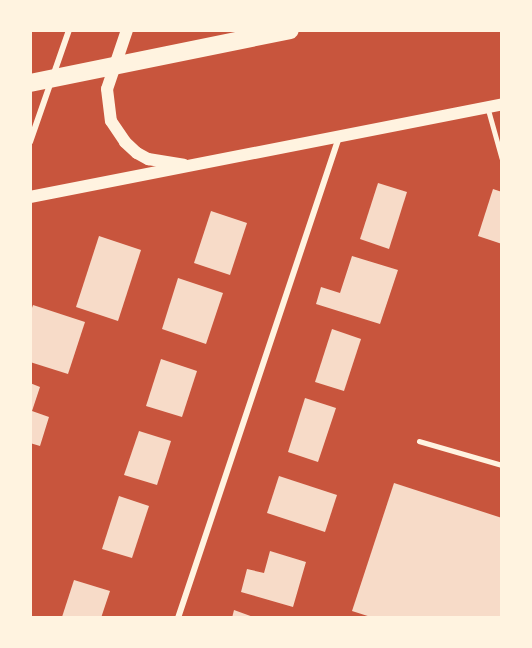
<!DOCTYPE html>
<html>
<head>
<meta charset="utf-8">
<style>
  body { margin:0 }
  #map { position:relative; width:532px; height:648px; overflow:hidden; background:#c8553d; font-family:"Nunito Sans",sans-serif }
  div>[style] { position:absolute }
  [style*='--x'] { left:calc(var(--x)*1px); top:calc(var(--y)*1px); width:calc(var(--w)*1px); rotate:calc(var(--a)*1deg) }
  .building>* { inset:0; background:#f7dbc8 }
  .service>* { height:4.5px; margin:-2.25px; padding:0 2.25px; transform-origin:2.25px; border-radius:2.25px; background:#fff3e0 }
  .minor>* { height:6px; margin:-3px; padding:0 3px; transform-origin:3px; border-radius:3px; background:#fff3e0 }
  .secondary>* { height:12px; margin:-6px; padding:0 6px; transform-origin:6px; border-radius:6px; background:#fff3e0 }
  .motorway>* { height:18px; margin:-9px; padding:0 9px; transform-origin:9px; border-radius:9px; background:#fff3e0 }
  span { translate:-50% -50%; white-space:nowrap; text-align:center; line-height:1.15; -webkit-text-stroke:6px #fff3e0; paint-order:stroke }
  .frame { position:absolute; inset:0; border:32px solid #fff3e0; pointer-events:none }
</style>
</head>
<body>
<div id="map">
  <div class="building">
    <div style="clip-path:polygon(378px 183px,407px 192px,389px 249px,360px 239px)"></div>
    <div style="clip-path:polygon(493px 189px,502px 192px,502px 244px,478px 236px)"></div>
    <div style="clip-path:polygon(211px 211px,247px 223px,230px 275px,194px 263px)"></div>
    <div style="clip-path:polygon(99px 236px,141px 250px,118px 321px,76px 307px)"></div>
    <div style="clip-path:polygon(352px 256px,398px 270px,380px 324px,316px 304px,321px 287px,340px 293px)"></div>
    <div style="clip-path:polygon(178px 278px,223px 293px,206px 344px,162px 329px)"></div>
    <div style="clip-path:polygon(33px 305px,85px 322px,68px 374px,30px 362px,30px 314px)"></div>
    <div style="clip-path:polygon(332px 329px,361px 339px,344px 391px,315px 382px)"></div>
    <div style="clip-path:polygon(161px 359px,197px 371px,182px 417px,146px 406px)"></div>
    <div style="clip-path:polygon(30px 383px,40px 387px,32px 411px,49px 417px,40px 446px,30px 443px)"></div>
    <div style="clip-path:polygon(305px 398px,336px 408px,318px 462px,288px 452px)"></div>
    <div style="clip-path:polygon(139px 431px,171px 441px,157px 485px,124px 475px)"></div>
    <div style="clip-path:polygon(279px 476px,337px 495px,325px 532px,267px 513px)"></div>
    <div style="clip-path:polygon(394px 483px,502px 518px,502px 618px,374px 618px,352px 611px)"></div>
    <div style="clip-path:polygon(119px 496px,149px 506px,132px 558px,102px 549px)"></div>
    <div style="clip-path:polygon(270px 551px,306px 562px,293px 607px,241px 592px,247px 569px,264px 573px)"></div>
    <div style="clip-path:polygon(74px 580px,110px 591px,101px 618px,62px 617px)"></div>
    <div style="clip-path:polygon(234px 610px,256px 618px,232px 618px)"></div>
  </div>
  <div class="service">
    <div style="--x:488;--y:108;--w:52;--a:74.4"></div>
    <div style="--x:419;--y:441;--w:86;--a:16.1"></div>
  </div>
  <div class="minor">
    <div style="--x:30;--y:142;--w:119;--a:-70.8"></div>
    <div style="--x:178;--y:618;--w:507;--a:-71.49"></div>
  </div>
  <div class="secondary">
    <div style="--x:127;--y:30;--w:62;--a:108.7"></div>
    <div style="--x:107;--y:89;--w:32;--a:83"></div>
    <div style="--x:111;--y:121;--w:25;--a:56"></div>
    <div style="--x:125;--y:142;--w:16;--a:43"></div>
    <div style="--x:137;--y:153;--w:13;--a:29"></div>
    <div style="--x:148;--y:159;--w:36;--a:9"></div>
    <div style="--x:30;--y:197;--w:481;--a:-11.1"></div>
  </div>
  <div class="motorway">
    <div style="--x:30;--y:83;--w:265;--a:-11.5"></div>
  </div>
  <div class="frame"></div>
</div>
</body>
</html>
